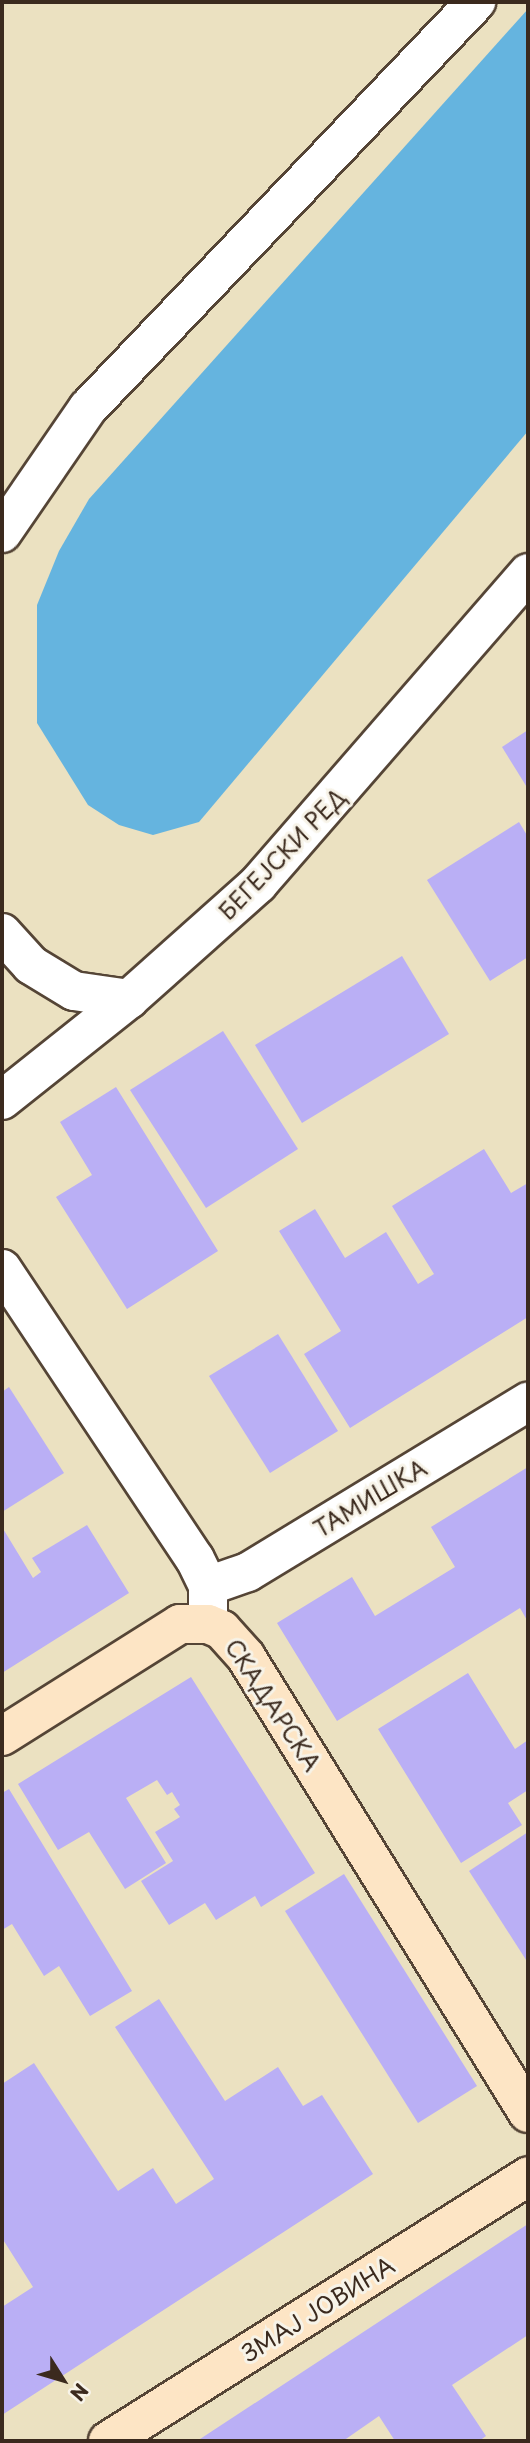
<!DOCTYPE html>
<html>
<head>
<meta charset="utf-8">
<style>
  body { margin:0 }
  #map { position:relative; width:530px; height:2443px; overflow:hidden; background:#ebe1c1; font-family:"Playpen Sans",sans-serif }
  div>[style] { position:absolute }
  [style*='--x'] { left:calc(var(--x)*1px); top:calc(var(--y)*1px); width:calc(var(--w)*1px); rotate:calc(var(--a)*1deg) }
  .water>* { inset:0; background:#65b4df }
  .building>* { inset:0; background:#baaff5 }
  .roads { filter:drop-shadow(2px 0 #554536) drop-shadow(-2px 0 #554536) drop-shadow(0 2px #554536) drop-shadow(0 -2px #554536) }
  .street>* { height:38px; margin:-19px; padding:0 19px; transform-origin:19px; border-radius:19px; background:#fff }
  .secondary>* { height:38px; margin:-19px; padding:0 19px; transform-origin:19px; border-radius:19px; background:#fde5c5 }
  span { translate:-50% -50%; white-space:nowrap; text-align:center; line-height:1.15; -webkit-text-stroke:6px #f7f3e8; paint-order:stroke }
  .street-label { font-size:23px; color:#3b2a1e }
  .frame { position:absolute; inset:0; border:4px solid #3b2a1e; pointer-events:none }
  .north { position:absolute; left:28px; top:2345px; width:70px; height:70px; -webkit-text-stroke:5px #f7f3e8; paint-order:stroke; rotate:127deg; font-size:19px; font-weight:700; line-height:28px; text-align:center; color:#3b2a1e }
  .north::after { content:''; display:block; margin:auto; width:24px; height:32px; background:#3b2a1e; clip-path:polygon(50% 0,100% 100%,50% 72%,0 100%) }
</style>
</head>
<body>
<div id="map">
  <div class="water">
    <div style="clip-path:polygon(528px 9px,528px 431px,199px 822px,153px 835px,119px 825px,88px 805px,37px 723px,37px 605px,59px 551px,89px 499px)"></div>
  </div>
  <div class="building">
    <div style="clip-path:polygon(528px 730px,528px 789px,502px 747px)"></div>
    <div style="clip-path:polygon(519px 822px,528px 837px,528px 957px,490px 981px,427px 880px)"></div>
    <div style="clip-path:polygon(402px 956px,449px 1034px,302px 1123px,255px 1045px)"></div>
    <div style="clip-path:polygon(223px 1031px,298px 1149px,206px 1208px,130px 1090px)"></div>
    <div style="clip-path:polygon(116px 1087px,218px 1251px,127px 1309px,56px 1197px,92px 1175px,60px 1122px)"></div>
    <div style="clip-path:polygon(484px 1149px,511px 1193px,528px 1183px,528px 1317px,350px 1428px,304px 1354px,341px 1331px,279px 1231px,315px 1209px,345px 1258px,386px 1232px,418px 1284px,434px 1274px,392px 1206px)"></div>
    <div style="clip-path:polygon(278px 1334px,338px 1431px,270px 1473px,209px 1376px)"></div>
    <div style="clip-path:polygon(9px 1387px,64px 1473px,2px 1512px,2px 1392px)"></div>
    <div style="clip-path:polygon(528px 1467px,528px 1622px,520px 1608px,337px 1721px,277px 1623px,352px 1577px,375px 1616px,455px 1567px,431px 1527px)"></div>
    <div style="clip-path:polygon(87px 1525px,129px 1593px,2px 1673px,2px 1527px,33px 1578px,41px 1572px,32px 1558px)"></div>
    <div style="clip-path:polygon(468px 1673px,515px 1749px,528px 1740px,528px 1790px,508px 1803px,522px 1825px,461px 1863px,378px 1729px)"></div>
    <div style="clip-path:polygon(191px 1677px,315px 1873px,261px 1907px,255px 1896px,216px 1920px,205px 1903px,169px 1925px,141px 1881px,173px 1861px,155px 1832px,180px 1817px,174px 1809px,180px 1805px,172px 1792px,167px 1795px,157px 1780px,126px 1798px,166px 1863px,125px 1889px,89px 1832px,58px 1850px,18px 1784px)"></div>
    <div style="clip-path:polygon(9px 1789px,132px 1991px,90px 2016px,59px 1966px,44px 1976px,12px 1924px,2px 1930px,2px 1793px)"></div>
    <div style="clip-path:polygon(528px 1832px,528px 1963px,469px 1871px)"></div>
    <div style="clip-path:polygon(344px 1874px,477px 2086px,418px 2123px,285px 1911px)"></div>
    <div style="clip-path:polygon(159px 1999px,225px 2101px,278px 2067px,303px 2106px,322px 2095px,373px 2174px,2px 2415px,2px 2307px,33px 2287px,2px 2238px,2px 2084px,34px 2063px,118px 2191px,153px 2168px,176px 2204px,214px 2179px,115px 2027px)"></div>
    <div style="clip-path:polygon(528px 2224px,528px 2335px,452px 2385px,486px 2436px,479px 2441px,395px 2441px,379px 2416px,343px 2441px,197px 2441px)"></div>
  </div>
  <div class="roads">
    <div class="street">
      <div style="--x:2;--y:533;--w:152;--a:-55.5"></div>
      <div style="--x:88;--y:408;--w:562;--a:-46.3"></div>
      <div style="--x:2;--y:933;--w:43;--a:47.8"></div>
      <div style="--x:31;--y:965;--w:50;--a:31.2"></div>
      <div style="--x:74;--y:991;--w:56;--a:8.3"></div>
      <div style="--x:2;--y:1100;--w:162;--a:-38.5"></div>
      <div style="--x:129;--y:999;--w:173;--a:-41.7"></div>
      <div style="--x:258;--y:884;--w:412;--a:-49"></div>
      <div style="--x:2;--y:1269;--w:348;--a:56.4"></div>
      <div style="--x:195;--y:1559;--w:30;--a:64"></div>
      <div style="--x:208;--y:1586;--w:38;--a:90"></div>
      <div style="--x:208;--y:1586;--w:42;--a:-19.3"></div>
      <div style="--x:248;--y:1572;--w:328;--a:-31.3"></div>
    </div>
    <div class="secondary">
      <div style="--x:2;--y:1736;--w:210;--a:-32.2"></div>
      <div style="--x:180;--y:1624;--w:28;--a:0"></div>
      <div style="--x:208;--y:1624;--w:15;--a:23"></div>
      <div style="--x:222;--y:1630;--w:36;--a:48"></div>
      <div style="--x:246;--y:1657;--w:536;--a:58.27"></div>
      <div style="--x:108;--y:2441;--w:497;--a:-32.2"></div>
    </div>
  </div>
  <div class="street-label">
    <span style="left:282px;top:854px;rotate:-46deg">БЕГЕЈСКИ РЕД</span>
    <span style="left:370px;top:1498px;rotate:-31deg">ТАМИШКА</span>
    <span style="left:273px;top:1705px;rotate:57deg">СКАДАРСКА</span>
    <span style="left:318px;top:2309px;rotate:-32deg">ЗМАЈ ЈОВИНА</span>
  </div>
  <div class="frame"></div>
  <div class="north">N</div>
</div>
</body>
</html>
